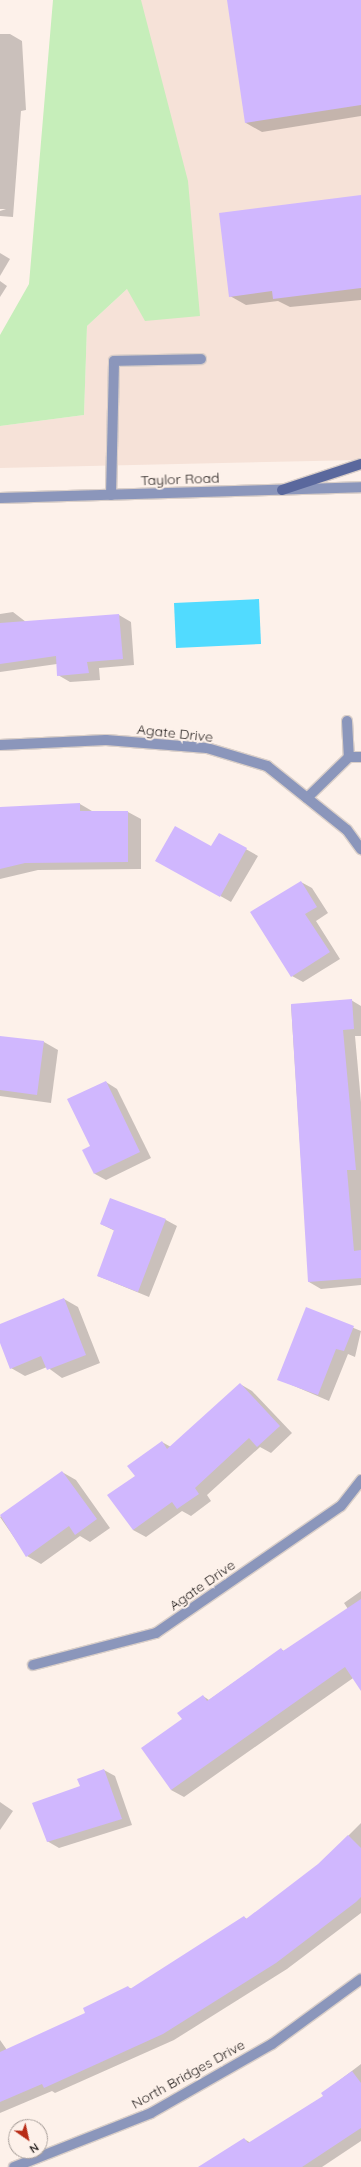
<!DOCTYPE html>
<html>
<head>
<meta charset="utf-8">
<style>
  body { margin:0 }
  #map { position:relative; width:361px; height:2167px; overflow:hidden; background:#fdf1ea; font-family:Quicksand,sans-serif }
  div>[style] { position:absolute }
  [style*='--x'] { left:calc(var(--x)*1px); top:calc(var(--y)*1px); width:calc(var(--w)*1px); rotate:calc(var(--a)*1deg) }
  .built>* { inset:0; background:#f6e2d8 }
  .green>* { inset:0; background:#c6eeba }
  .water>* { inset:0; background:#51dbff }
  .shadow>* { inset:0; background:#0003 }
  .building>* { inset:0; background:#d0b7fe }
  .roads { filter:drop-shadow(1px 0 #dacfc9) drop-shadow(-1px 0 #dacfc9) drop-shadow(0 1px #dacfc9) drop-shadow(0 -1px #dacfc9) }
  .lane>* { height:10px; margin:-5px; padding:0 5px; transform-origin:5px; border-radius:5px; background:#8b96bb }
  .street>* { height:10px; margin:-5px; padding:0 5px; transform-origin:5px; border-radius:5px; background:#8b96bb }
  .secondary>* { height:10px; margin:-5px; padding:0 5px; transform-origin:5px; border-radius:5px; background:#5a689d }
  span { translate:-50% -50%; white-space:nowrap; text-align:center; line-height:1.15; -webkit-text-stroke:4px #fdf1ea; paint-order:stroke }
  .street-label { font-size:14px; color:#231e1c }
  .north { position:absolute; left:8px; top:2119px; width:40px; height:40px; box-sizing:border-box; background:#fdf1ea; border:1px solid #a69d98; border-radius:50%; rotate:146deg; font-size:11px; font-weight:700; line-height:16px; text-align:center; color:#231e1c }
  .north::after { content:''; display:block; margin:auto; width:14px; height:18px; background:#b82c16; clip-path:polygon(50% 0,100% 100%,50% 72%,0 100%) }
</style>
</head>
<body>
<div id="map">
  <div class="built">
    <div style="clip-path:polygon(141px 0,361px 0,361px 460px,0 468px,0 426px,84px 415px,87px 326px,127px 289px)"></div>
  </div>
  <div class="green">
    <div style="clip-path:polygon(53px 0,141px 0,188px 181px,200px 316px,145px 321px,127px 289px,87px 326px,84px 415px,0 426px,0 335px,29px 284px)"></div>
  </div>
  <div class="water">
    <div style="clip-path:polygon(259px 599px,261px 644px,176px 648px,174px 603px)"></div>
  </div>
  <div class="shadow">
    <div style="clip-path:polygon(228px 0,361px 0,361px 116px,262px 132px,246px 123px)"></div>
    <div style="clip-path:polygon(0 34px,10px 34px,22px 41px,26px 110px,21px 111px,13px 217px,0 216px,0 211px,6px 209px,0 209px)"></div>
    <div style="clip-path:polygon(361px 196px,361px 300px,290px 307px,278px 301px,246px 305px,230px 296px)"></div>
    <div style="clip-path:polygon(0 253px,10px 259px,0 276px)"></div>
    <div style="clip-path:polygon(0 281px,7px 286px,0 297px)"></div>
    <div style="clip-path:polygon(13px 612px,26px 622px,119px 615px,131px 622px,134px 665px,99px 668px,100px 680px,70px 682px,58px 675px,57px 664px,0 672px,0 614px)"></div>
    <div style="clip-path:polygon(80px 804px,92px 811px,128px 812px,141px 819px,141px 869px,38px 870px,0 879px,0 808px)"></div>
    <div style="clip-path:polygon(219px 834px,258px 856px,231px 902px,157px 860px,211px 848px)"></div>
    <div style="clip-path:polygon(301px 882px,312px 888px,328px 913px,316px 921px,340px 959px,303px 982px,292px 976px)"></div>
    <div style="clip-path:polygon(351px 1000px,361px 1006px,361px 1036px,355px 1036px,361px 1102px,361px 1285px,321px 1289px,309px 1282px,291px 1005px)"></div>
    <div style="clip-path:polygon(0 1037px,44px 1042px,58px 1050px,51px 1103px,0 1096px)"></div>
    <div style="clip-path:polygon(106px 1082px,117px 1089px,151px 1158px,106px 1180px,95px 1174px,92px 1147px)"></div>
    <div style="clip-path:polygon(166px 1220px,177px 1226px,149px 1297px,98px 1276px,115px 1231px,101px 1224px)"></div>
    <div style="clip-path:polygon(64px 1299px,78px 1307px,100px 1363px,62px 1378px,47px 1367px,25px 1376px,11px 1368px,0 1340px,0 1325px)"></div>
    <div style="clip-path:polygon(307px 1309px,361px 1331px,355px 1357px,348px 1354px,329px 1401px,278px 1379px)"></div>
    <div style="clip-path:polygon(240px 1384px,252px 1391px,292px 1433px,271px 1453px,260px 1447px,207px 1495px,211px 1501px,191px 1516px,182px 1511px,146px 1537px,133px 1530px,136px 1476px,162px 1442px,171px 1447px)"></div>
    <div style="clip-path:polygon(62px 1472px,76px 1480px,110px 1528px,90px 1542px,80px 1536px,41px 1564px,27px 1556px,0 1517px)"></div>
    <div style="clip-path:polygon(361px 1591px,361px 1679px,356px 1676px,184px 1797px,171px 1790px,183px 1720px,203px 1696px,209px 1700px,281px 1649px,284px 1651px,348px 1609px,344px 1603px)"></div>
    <div style="clip-path:polygon(104px 1770px,115px 1776px,132px 1825px,59px 1848px,47px 1841px,81px 1786px)"></div>
    <div style="clip-path:polygon(0 1802px,13px 1811px,0 1830px)"></div>
    <div style="clip-path:polygon(361px 1823px,361px 1913px,287px 1969px,174px 2040px,55px 2093px,52px 2091px,0 2113px,0 2040px,7px 2050px,86px 2014px,128px 1987px,132px 1989px,244px 1917px,247px 1919px,319px 1865px)"></div>
    <div style="clip-path:polygon(361px 2064px,361px 2141px,322px 2167px,221px 2167px,244px 2139px,251px 2143px,324px 2096px,323px 2093px)"></div>
  </div>
  <div class="building">
    <div style="clip-path:polygon(227px 0,361px 0,361px 105px,245px 123px)"></div>
    <div style="clip-path:polygon(361px 195px,361px 288px,273px 299px,272px 291px,229px 297px,219px 213px)"></div>
    <div style="clip-path:polygon(119px 614px,123px 659px,87px 662px,89px 673px,57px 676px,56px 656px,0 664px,0 623px)"></div>
    <div style="clip-path:polygon(80px 803px,80px 811px,128px 811px,128px 862px,25px 863px,0 869px,0 807px)"></div>
    <div style="clip-path:polygon(175px 826px,211px 846px,219px 833px,247px 848px,220px 897px,155px 861px)"></div>
    <div style="clip-path:polygon(301px 881px,317px 907px,305px 914px,330px 952px,291px 977px,250px 912px)"></div>
    <div style="clip-path:polygon(352px 999px,354px 1029px,343px 1030px,356px 1170px,347px 1170px,354px 1251px,361px 1250px,361px 1278px,308px 1282px,291px 1004px)"></div>
    <div style="clip-path:polygon(0 1036px,44px 1041px,37px 1095px,0 1090px)"></div>
    <div style="clip-path:polygon(106px 1081px,140px 1152px,94px 1174px,82px 1150px,90px 1146px,67px 1099px)"></div>
    <div style="clip-path:polygon(110px 1198px,166px 1219px,138px 1292px,97px 1276px,114px 1230px,100px 1224px)"></div>
    <div style="clip-path:polygon(64px 1298px,86px 1355px,47px 1370px,41px 1356px,10px 1369px,0 1343px,0 1324px)"></div>
    <div style="clip-path:polygon(306px 1307px,354px 1326px,344px 1351px,336px 1349px,318px 1395px,277px 1380px)"></div>
    <div style="clip-path:polygon(240px 1383px,280px 1426px,257px 1447px,249px 1438px,195px 1488px,199px 1494px,177px 1509px,172px 1502px,133px 1530px,107px 1495px,135px 1476px,127px 1466px,162px 1441px,167px 1449px)"></div>
    <div style="clip-path:polygon(62px 1471px,97px 1519px,75px 1535px,69px 1526px,26px 1557px,0 1515px)"></div>
    <div style="clip-path:polygon(361px 1599px,361px 1691px,345px 1667px,171px 1790px,141px 1748px,182px 1719px,177px 1713px,203px 1695px,207px 1701px,281px 1648px,283px 1651px)"></div>
    <div style="clip-path:polygon(104px 1769px,122px 1819px,47px 1842px,32px 1803px,80px 1786px,77px 1779px)"></div>
    <div style="clip-path:polygon(348px 1835px,361px 1848px,361px 1897px,356px 1902px,276px 1963px,163px 2034px,44px 2088px,42px 2084px,0 2102px,0 2052px,85px 2013px,83px 2008px,128px 1986px,130px 1989px,244px 1916px,246px 1919px,318px 1864px)"></div>
    <div style="clip-path:polygon(352px 2071px,361px 2083px,361px 2128px,302px 2167px,198px 2167px,244px 2138px,248px 2143px,323px 2096px,321px 2093px)"></div>
  </div>
  <div class="roads">
    <div class="lane">
      <div style="--x:111;--y:495;--w:134;--a:-88.7"></div>
      <div style="--x:114;--y:361;--w:87;--a:-1.3"></div>
      <div style="--x:347;--y:721;--w:36;--a:87"></div>
      <div style="--x:307;--y:798;--w:59;--a:-44.3"></div>
      <div style="--x:349;--y:757;--w:12;--a:0"></div>
    </div>
    <div class="street">
      <div style="--x:0;--y:498;--w:361;--a:-1.7"></div>
      <div style="--x:0;--y:745;--w:106;--a:-2.7"></div>
      <div style="--x:106;--y:740;--w:101;--a:4.5"></div>
      <div style="--x:207;--y:748;--w:63;--a:16.7"></div>
      <div style="--x:267;--y:766;--w:102;--a:38.7"></div>
      <div style="--x:347;--y:830;--w:24;--a:54"></div>
      <div style="--x:33;--y:1665;--w:127;--a:-14.6"></div>
      <div style="--x:156;--y:1633;--w:224;--a:-34.5"></div>
      <div style="--x:341;--y:1506;--w:33;--a:-52"></div>
      <div style="--x:14;--y:2167;--w:147;--a:-21.5"></div>
      <div style="--x:151;--y:2113;--w:139;--a:-29.7"></div>
      <div style="--x:272;--y:2044;--w:110;--a:-36.1"></div>
    </div>
    <div class="secondary">
      <div style="--x:282;--y:490;--w:83;--a:-18.2"></div>
    </div>
  </div>
  <div class="street-label">
    <span style="left:180px;top:479px;rotate:-2deg">Taylor Road</span>
    <span style="left:175px;top:733px;rotate:6deg">Agate Drive</span>
    <span style="left:202px;top:1585px;rotate:-35deg">Agate Drive</span>
    <span style="left:188px;top:2074px;rotate:-29deg">North Bridges Drive</span>
  </div>
  <div class="north">N</div>
</div>
</body>
</html>
